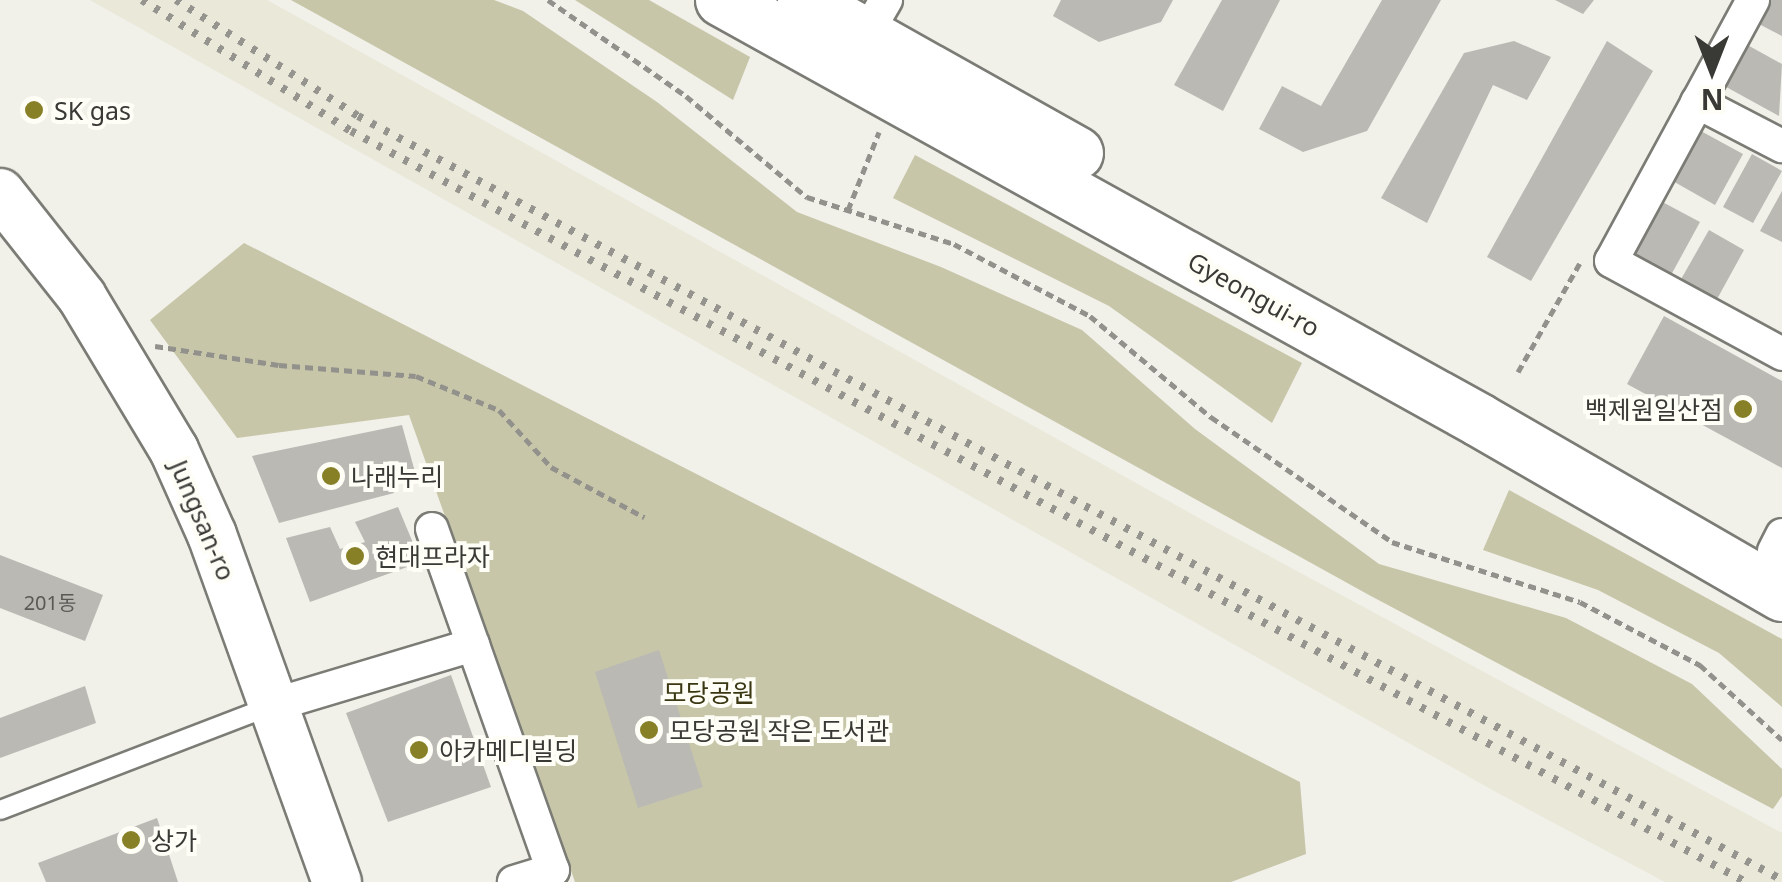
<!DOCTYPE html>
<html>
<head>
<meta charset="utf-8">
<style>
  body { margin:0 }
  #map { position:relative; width:1782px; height:882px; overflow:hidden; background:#f1f0e9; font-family:"Noto Sans","Noto Sans KR",sans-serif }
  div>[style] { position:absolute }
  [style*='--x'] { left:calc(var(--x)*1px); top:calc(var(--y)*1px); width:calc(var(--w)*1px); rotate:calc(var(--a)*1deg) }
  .built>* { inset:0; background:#e9e8d9 }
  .green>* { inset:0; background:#c7c6a9 }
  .building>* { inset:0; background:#bab9b3 }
  .path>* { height:5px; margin-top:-2.5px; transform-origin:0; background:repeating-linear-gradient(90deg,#92918c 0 8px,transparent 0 13px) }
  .roads { filter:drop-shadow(2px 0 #7c7c76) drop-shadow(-2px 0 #7c7c76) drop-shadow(0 2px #7c7c76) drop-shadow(0 -2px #7c7c76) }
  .lane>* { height:18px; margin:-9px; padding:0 9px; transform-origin:9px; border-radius:9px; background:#fff }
  .street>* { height:32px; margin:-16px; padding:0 16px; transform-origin:16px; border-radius:16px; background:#fff }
  .secondary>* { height:48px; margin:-24px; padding:0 24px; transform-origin:24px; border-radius:24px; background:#fff }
  .primary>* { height:52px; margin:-26px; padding:0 26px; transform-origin:26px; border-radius:26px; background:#fff }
  .rail>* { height:8px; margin-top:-4px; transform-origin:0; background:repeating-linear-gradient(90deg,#95948f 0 5px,transparent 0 15px) }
  .dots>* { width:28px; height:28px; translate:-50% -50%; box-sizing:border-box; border:5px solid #fefef7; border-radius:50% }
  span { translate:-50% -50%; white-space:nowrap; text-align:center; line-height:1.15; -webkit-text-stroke:8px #fefef7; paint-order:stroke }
  .number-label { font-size:20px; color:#595955 }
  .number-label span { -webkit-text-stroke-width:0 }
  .poi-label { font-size:25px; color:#393936 }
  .left { translate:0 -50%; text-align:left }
  .right { translate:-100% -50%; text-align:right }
  .street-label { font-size:25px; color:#393936 }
  .park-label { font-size:25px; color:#3a3712 }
  .north { position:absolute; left:1662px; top:20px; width:100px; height:100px; -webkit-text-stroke:8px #fefef7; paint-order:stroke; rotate:180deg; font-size:28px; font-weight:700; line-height:40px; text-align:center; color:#393936 }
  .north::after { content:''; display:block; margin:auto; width:35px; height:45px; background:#393936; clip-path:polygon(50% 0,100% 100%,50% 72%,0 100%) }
</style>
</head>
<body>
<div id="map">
  <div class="built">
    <div style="clip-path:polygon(90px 0,267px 0,1208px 523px,1782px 833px,1782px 882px,1665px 882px,1496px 792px)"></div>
  </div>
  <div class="green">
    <div style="clip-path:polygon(291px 0,494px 0,523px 11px,657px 102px,797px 212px,941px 267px,1082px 330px,1195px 429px,1379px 564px,1566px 618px,1692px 684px,1782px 769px,1782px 796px,1773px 809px,1369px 595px)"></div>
    <div style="clip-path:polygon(575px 0,649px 0,750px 57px,733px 100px)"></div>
    <div style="clip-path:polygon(915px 155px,1302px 363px,1272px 423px,1109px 306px,893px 198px)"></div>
    <div style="clip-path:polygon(244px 243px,1300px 782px,1306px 854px,1231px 882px,575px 882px,409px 415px,237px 438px,150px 320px)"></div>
    <div style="clip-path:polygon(1509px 490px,1782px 639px,1782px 707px,1719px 653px,1598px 590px,1483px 550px)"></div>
  </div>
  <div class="building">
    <div style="clip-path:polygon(1061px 0,1173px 0,1161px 22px,1099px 42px,1053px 16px)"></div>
    <div style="clip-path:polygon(1222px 0,1280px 0,1223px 111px,1174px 85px)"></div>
    <div style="clip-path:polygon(1382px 0,1441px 0,1367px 131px,1303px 152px,1259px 129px,1282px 86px,1321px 106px)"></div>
    <div style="clip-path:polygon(1555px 0,1594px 0,1583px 14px)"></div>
    <div style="clip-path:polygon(1770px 0,1782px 0,1782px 36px,1757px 23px)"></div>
    <div style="clip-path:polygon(1514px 41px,1551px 57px,1527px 100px,1493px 85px,1427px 223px,1381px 198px,1464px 53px)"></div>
    <div style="clip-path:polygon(1607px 41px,1653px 71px,1531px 281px,1487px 257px)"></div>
    <div style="clip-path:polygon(1742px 42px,1782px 64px,1779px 116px,1719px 83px)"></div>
    <div style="clip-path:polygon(1699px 130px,1743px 154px,1715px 205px,1671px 180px)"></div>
    <div style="clip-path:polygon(1752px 154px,1782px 171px,1753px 223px,1723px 207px)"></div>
    <div style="clip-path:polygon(1782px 191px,1782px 242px,1760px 231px)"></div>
    <div style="clip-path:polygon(1653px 197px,1700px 222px,1665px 286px,1637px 270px,1629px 240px)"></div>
    <div style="clip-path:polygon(1709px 230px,1744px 250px,1716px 301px,1680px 281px)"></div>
    <div style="clip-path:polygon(1664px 316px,1782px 381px,1782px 468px,1627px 384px)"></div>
    <div style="clip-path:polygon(402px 425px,415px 472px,389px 480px,394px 493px,279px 523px,252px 456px)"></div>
    <div style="clip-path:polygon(398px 507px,421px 562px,310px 602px,286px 538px,330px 527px,340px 549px,365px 542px,355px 522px)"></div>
    <div style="clip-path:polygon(0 555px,103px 595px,85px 641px,0 608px)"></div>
    <div style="clip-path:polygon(659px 650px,703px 787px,638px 808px,595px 672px)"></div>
    <div style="clip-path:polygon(451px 675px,491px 787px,388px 822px,346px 713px)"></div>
    <div style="clip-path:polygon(85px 686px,96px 723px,0 758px,0 718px)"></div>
    <div style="clip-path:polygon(157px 818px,178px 882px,46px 882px,38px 863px)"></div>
  </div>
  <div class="path">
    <div style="--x:548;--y:0;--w:168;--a:34.8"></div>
    <div style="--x:686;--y:96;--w:158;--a:39.9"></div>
    <div style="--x:807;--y:197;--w:154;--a:17.7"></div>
    <div style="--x:954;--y:244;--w:154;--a:27.9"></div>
    <div style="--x:1090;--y:316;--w:158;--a:39.9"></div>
    <div style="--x:1211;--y:417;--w:220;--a:34.6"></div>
    <div style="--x:1392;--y:542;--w:197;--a:17.7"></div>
    <div style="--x:1580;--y:602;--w:136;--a:27.7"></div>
    <div style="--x:1700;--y:665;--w:111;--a:42.4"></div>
    <div style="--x:848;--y:210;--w:84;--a:-68.3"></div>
    <div style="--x:155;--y:346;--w:125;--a:8.7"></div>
    <div style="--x:279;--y:365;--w:137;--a:4.6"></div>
    <div style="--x:416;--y:376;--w:90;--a:22.3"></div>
    <div style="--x:499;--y:410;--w:77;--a:47.6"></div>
    <div style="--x:551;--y:467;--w:106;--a:28.3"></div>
    <div style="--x:1518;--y:372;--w:125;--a:-60.4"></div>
  </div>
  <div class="roads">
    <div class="lane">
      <div style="--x:0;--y:810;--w:292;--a:-21"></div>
    </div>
    <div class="street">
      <div style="--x:1753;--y:0;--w:297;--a:118.5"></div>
      <div style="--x:1611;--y:261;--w:195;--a:28.5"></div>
      <div style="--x:857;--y:50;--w:58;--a:-59.9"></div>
      <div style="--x:1697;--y:102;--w:96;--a:27.4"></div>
      <div style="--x:432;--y:529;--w:362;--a:70.5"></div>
      <div style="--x:553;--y:870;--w:41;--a:162.9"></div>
      <div style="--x:1774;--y:551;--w:18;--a:-63"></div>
      <div style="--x:273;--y:705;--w:209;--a:-16.7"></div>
    </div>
    <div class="secondary">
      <div style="--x:0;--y:193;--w:132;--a:51.7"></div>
      <div style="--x:82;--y:297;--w:179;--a:59"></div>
      <div style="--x:174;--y:450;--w:93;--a:65.9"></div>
      <div style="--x:212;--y:535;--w:369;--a:70.2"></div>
    </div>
    <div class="primary">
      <div style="--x:722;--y:0;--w:866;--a:29.02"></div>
      <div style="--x:1479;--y:420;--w:350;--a:30"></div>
      <div style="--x:804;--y:0;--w:313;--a:29.3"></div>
    </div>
  </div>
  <div class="rail">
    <div style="--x:142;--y:0;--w:247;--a:32.1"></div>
    <div style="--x:351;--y:131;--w:1584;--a:28.3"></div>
    <div style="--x:176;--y:0;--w:216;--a:32.5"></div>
    <div style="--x:358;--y:116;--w:1616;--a:28.21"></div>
  </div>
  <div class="dots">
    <div style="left:34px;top:110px;background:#878027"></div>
    <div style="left:1743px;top:409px;background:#878027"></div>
    <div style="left:331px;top:476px;background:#878027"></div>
    <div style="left:355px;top:556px;background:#878027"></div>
    <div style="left:649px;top:730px;background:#878027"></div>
    <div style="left:419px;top:750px;background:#878027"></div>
    <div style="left:131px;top:840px;background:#878027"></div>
  </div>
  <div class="number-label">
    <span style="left:50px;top:602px">201동</span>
  </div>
  <div class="poi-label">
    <span class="left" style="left:54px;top:110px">SK gas</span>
    <span class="right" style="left:1723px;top:409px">백제원일산점</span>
    <span class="left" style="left:351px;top:476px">나래누리</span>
    <span class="left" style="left:375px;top:556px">현대프라자</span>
    <span class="left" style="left:669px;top:730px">모당공원 작은 도서관</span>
    <span class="left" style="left:439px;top:750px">아카메디빌딩</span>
    <span class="left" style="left:151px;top:840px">상가</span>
  </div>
  <div class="street-label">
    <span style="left:1254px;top:294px;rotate:29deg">Gyeongui-ro</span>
    <span style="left:203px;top:520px;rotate:67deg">Jungsan-ro</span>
  </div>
  <div class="park-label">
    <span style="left:709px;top:692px">모당공원</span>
  </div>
  <div class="north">N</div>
</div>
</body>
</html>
